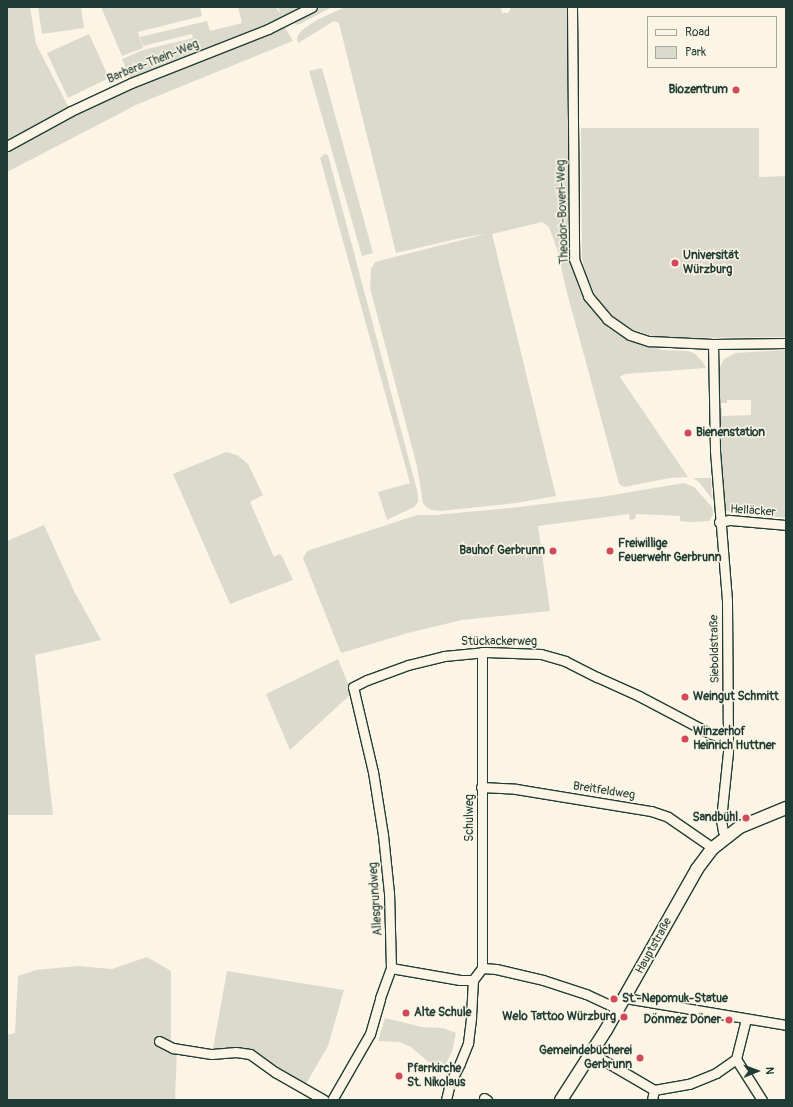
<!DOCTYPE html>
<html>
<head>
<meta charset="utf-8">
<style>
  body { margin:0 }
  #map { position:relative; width:793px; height:1107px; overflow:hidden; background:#fcf5e5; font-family:Pangolin,sans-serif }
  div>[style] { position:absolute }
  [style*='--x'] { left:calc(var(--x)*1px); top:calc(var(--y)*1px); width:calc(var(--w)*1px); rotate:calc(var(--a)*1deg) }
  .green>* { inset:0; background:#dcdacc }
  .roads { filter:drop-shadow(1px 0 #1f3d34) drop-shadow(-1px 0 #1f3d34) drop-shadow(0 1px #1f3d34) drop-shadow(0 -1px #1f3d34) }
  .street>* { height:9px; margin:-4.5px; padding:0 4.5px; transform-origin:4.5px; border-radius:4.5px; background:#fcf5e5 }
  .secondary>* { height:12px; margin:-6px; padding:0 6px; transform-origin:6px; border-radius:6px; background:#fcf5e5 }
  .dots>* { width:11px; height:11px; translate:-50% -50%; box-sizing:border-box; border:2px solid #fcf5e5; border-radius:50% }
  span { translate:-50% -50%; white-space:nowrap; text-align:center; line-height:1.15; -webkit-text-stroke:3px #fcf5e5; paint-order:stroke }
  .street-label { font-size:12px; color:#1f3d34 }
  .poi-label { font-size:12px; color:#1f3d34; font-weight:700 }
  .right { translate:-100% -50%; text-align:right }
  .left { translate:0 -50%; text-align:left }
  .frame { position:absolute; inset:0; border:8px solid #1f3d34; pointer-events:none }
  .legend { position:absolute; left:647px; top:16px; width:130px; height:52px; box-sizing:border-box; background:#fcf5e5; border:1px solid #a4ab9e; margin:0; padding:5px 7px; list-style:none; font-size:12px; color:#1f3d34 }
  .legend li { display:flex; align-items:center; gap:8px; height:20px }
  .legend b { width:20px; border:1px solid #a4ab9e }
  .north { position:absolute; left:737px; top:1051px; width:40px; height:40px; -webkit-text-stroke:3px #fcf5e5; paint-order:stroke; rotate:89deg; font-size:11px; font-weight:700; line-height:16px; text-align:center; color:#1f3d34 }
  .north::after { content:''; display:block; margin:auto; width:14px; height:18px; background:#1f3d34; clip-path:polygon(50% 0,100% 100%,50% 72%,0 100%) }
</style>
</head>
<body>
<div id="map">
  <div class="green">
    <div style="clip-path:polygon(7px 7px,30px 7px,36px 44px,69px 108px,7px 141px)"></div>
    <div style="clip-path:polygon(38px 7px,81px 7px,84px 28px,42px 34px)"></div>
    <div style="clip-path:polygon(101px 7px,200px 7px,202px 16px,138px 32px,143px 48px,122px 56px)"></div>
    <div style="clip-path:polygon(238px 7px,276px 7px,279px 12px,280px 11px,278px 7px,303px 7px,272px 22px,130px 78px,122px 59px,143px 50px,193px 38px,192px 34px,143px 46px,140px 37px,207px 21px,210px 31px,242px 23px)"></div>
    <div style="clip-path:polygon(321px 7px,332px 7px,298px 25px,295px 24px,297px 19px)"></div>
    <div style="clip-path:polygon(345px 7px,501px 7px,502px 13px,508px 13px,511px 8px,564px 7px,570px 11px,571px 262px,579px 289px,586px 302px,608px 328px,635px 343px,663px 350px,687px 351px,694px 353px,703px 362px,706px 368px,625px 374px,620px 377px,688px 477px,670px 478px,624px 487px,619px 484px,566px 289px,558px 252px,549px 227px,542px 222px,492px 234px,556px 496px,516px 503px,441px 511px,431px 510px,426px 507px,423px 503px,417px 466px,370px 288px,371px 269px,375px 262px,390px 258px,486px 234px,461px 238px,396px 253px,339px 23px,334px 21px,300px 42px,298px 43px,297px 37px,302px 30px,315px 21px)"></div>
    <div style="clip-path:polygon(284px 26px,293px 41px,138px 104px,7px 172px,7px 150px,74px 113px,123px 91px)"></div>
    <div style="clip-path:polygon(89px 34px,109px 78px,68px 98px,47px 53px)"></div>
    <div style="clip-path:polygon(322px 68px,373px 253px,362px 256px,309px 71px)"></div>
    <div style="clip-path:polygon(581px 128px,759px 128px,759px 177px,786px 176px,786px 337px,659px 338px,634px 330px,618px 321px,605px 308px,594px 293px,586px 276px,582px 258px)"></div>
    <div style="clip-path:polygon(324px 154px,328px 155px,418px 494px,418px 502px,414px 507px,387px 520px,378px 492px,410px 483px,320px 158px)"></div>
    <div style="clip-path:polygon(786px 350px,786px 518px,726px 511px,724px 508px,718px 408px,722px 408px,722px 416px,751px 415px,751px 400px,727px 400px,727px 403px,719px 403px,719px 369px,724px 359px,736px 353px)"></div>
    <div style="clip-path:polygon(226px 452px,237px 455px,248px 464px,263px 495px,250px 502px,274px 557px,279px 554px,282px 556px,293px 580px,230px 604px,173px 474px)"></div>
    <div style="clip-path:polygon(693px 478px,711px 478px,712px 499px,699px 482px)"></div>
    <div style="clip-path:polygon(684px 483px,694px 487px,712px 507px,713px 515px,709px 521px,691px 522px,680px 521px,680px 516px,636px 514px,635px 519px,630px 520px,629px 514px,538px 526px,550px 611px,462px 620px,408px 633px,341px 653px,303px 558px,307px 551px,417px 515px,435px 515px,510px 508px,601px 497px)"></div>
    <div style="clip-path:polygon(44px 525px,74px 591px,101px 640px,35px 655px,53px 815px,7px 815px,7px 541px)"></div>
    <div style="clip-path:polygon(338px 659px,351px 691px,350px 695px,290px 750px,266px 694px)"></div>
    <div style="clip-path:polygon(147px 957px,171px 971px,171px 1047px,177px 1048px,175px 1100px,8px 1100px,7px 1035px,15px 1033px,18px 976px,36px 970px,78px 966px,112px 969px)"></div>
    <div style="clip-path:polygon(227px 971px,344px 990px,328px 1046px,303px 1089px,250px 1054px,212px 1054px)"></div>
    <div style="clip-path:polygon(385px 1018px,422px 1027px,443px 1028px,456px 1033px,452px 1052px,443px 1069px,432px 1065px,411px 1047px,400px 1042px,378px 1041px)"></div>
  </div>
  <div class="roads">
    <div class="street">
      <div style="--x:572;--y:7;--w:252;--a:89.5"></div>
      <div style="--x:574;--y:259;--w:40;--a:69"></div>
      <div style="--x:588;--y:296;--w:30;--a:50"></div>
      <div style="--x:607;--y:319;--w:28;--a:35"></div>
      <div style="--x:630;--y:335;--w:20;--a:18"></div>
      <div style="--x:649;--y:341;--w:64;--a:2.7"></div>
      <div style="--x:713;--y:344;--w:73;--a:-0.8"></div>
      <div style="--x:7;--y:146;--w:73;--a:-28.7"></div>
      <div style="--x:71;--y:111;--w:66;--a:-25"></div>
      <div style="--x:131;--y:83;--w:147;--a:-21.5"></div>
      <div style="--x:268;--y:29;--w:49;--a:-26.6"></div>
      <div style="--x:713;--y:344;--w:107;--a:88.9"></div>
      <div style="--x:715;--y:451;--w:150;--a:85.4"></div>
      <div style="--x:727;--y:601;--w:151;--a:89.6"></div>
      <div style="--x:728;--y:752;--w:68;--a:95.9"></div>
      <div style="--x:721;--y:820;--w:11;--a:80"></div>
      <div style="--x:723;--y:831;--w:6;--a:51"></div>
      <div style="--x:719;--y:522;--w:10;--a:-11"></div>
      <div style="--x:729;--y:520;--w:57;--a:5"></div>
      <div style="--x:481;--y:787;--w:35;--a:3"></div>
      <div style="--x:516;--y:789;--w:137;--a:9.3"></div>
      <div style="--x:651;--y:811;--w:18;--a:19"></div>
      <div style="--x:668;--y:817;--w:55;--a:34.6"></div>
      <div style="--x:391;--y:968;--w:70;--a:9.9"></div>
      <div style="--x:460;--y:980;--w:13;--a:0"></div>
      <div style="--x:473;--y:980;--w:15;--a:-53"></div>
      <div style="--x:482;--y:968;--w:316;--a:-90"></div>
      <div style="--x:482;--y:968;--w:14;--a:4"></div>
      <div style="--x:496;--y:969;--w:48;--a:13.2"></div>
      <div style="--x:543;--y:980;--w:45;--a:18"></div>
      <div style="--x:586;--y:994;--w:35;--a:25"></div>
      <div style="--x:625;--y:998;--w:163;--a:9.5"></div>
      <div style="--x:159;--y:1041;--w:16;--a:27"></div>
      <div style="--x:173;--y:1048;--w:39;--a:9"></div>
      <div style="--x:212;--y:1054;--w:24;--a:-5"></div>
      <div style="--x:236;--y:1052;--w:14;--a:8"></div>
      <div style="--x:250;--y:1054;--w:31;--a:36"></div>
      <div style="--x:275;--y:1072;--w:56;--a:29.7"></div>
      <div style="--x:591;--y:1053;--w:73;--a:30.4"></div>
      <div style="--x:654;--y:1090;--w:36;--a:-10"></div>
      <div style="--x:689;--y:1084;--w:29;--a:-22"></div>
      <div style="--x:716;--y:1073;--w:24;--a:-35"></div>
      <div style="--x:736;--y:1059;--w:41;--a:-76"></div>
      <div style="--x:736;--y:1059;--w:49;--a:57.6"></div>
      <div style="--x:484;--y:1098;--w:4;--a:34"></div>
      <div style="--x:332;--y:1100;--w:76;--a:-60.1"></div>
      <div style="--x:370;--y:1034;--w:37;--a:-74"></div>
      <div style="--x:380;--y:998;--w:32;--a:-70"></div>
      <div style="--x:391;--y:968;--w:75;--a:-91.5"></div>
      <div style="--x:389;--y:893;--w:58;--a:-95.9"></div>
      <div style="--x:383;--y:835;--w:64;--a:-99"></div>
      <div style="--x:373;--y:772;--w:87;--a:-103.2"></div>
      <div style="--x:353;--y:687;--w:16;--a:-27"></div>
      <div style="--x:367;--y:680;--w:44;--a:-20.1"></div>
      <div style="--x:408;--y:665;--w:37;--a:-14"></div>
      <div style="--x:444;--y:656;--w:42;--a:-5.4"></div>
      <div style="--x:486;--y:652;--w:55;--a:2.1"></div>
      <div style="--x:541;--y:654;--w:25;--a:16"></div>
      <div style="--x:565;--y:661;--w:36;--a:27"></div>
      <div style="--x:597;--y:677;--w:46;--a:24.3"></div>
      <div style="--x:639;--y:696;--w:81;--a:27.8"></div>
      <div style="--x:711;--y:734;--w:17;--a:17"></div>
      <div style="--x:446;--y:1100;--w:17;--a:-77"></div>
      <div style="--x:450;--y:1083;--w:22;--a:-63"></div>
      <div style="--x:460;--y:1063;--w:22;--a:-68"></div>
      <div style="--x:468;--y:1043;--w:26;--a:-83"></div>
      <div style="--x:471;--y:1017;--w:37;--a:-87"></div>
      <div style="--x:652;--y:1100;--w:10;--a:-79"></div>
    </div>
    <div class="secondary">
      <div style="--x:561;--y:1100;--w:83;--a:-57.3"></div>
      <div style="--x:606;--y:1030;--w:185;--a:-60.5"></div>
      <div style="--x:697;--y:869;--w:26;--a:-53"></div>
      <div style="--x:713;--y:848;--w:34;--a:-38"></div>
      <div style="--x:740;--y:827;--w:50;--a:-22.4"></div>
    </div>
  </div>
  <div class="dots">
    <div style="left:736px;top:90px;background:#d1495b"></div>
    <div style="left:675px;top:263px;background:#d1495b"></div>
    <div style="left:688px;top:433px;background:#d1495b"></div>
    <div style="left:553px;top:551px;background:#d1495b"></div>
    <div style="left:610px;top:551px;background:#d1495b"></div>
    <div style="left:685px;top:697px;background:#d1495b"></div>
    <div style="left:685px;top:739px;background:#d1495b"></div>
    <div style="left:746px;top:818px;background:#d1495b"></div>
    <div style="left:614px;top:999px;background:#d1495b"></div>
    <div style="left:406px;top:1013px;background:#d1495b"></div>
    <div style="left:624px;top:1017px;background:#d1495b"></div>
    <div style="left:729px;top:1020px;background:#d1495b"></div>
    <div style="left:640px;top:1058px;background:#d1495b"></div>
    <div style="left:399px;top:1076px;background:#d1495b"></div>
  </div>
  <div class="street-label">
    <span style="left:153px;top:62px;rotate:-22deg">Barbara-Thein-Weg</span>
    <span style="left:563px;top:212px;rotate:-92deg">Theodor-Boveri-Weg</span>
    <span style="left:753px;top:511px;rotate:4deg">Helläcker</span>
    <span style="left:499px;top:642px">Stückackerweg</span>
    <span style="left:715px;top:649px;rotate:-91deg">Sieboldstraße</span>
    <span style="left:604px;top:791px;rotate:9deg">Breitfeldweg</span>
    <span style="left:470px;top:818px;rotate:-90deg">Schulweg</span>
    <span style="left:376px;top:899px;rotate:-94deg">Allesgrundweg</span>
    <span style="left:654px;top:946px;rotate:-61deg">Hauptstraße</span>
  </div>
  <div class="poi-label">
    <span class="right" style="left:728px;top:90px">Biozentrum</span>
    <span class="left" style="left:683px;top:263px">Universität<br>Würzburg</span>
    <span class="left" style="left:696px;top:433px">Bienenstation</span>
    <span class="left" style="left:618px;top:551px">Freiwillige<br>Feuerwehr Gerbrunn</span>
    <span class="right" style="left:545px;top:551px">Bauhof Gerbrunn</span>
    <span class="left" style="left:693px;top:697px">Weingut Schmitt</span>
    <span class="left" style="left:693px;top:739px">Winzerhof<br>Heinrich Huttner</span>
    <span class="right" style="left:738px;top:818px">Sandbühl</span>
    <span class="left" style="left:622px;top:999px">St.-Nepomuk-Statue</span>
    <span class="left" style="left:414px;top:1013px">Alte Schule</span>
    <span class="right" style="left:616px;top:1017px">Welo Tattoo Würzburg</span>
    <span class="right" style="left:721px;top:1020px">Dönmez Döner</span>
    <span class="right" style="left:632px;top:1058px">Gemeindebücherei<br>Gerbrunn</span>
    <span class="left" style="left:407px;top:1076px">Pfarrkirche<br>St. Nikolaus</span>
  </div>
  <div class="frame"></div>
  <ul class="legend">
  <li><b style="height:5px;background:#fcf5e5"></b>Road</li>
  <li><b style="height:11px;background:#dcdacc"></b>Park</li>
  </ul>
  <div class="north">N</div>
</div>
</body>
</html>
